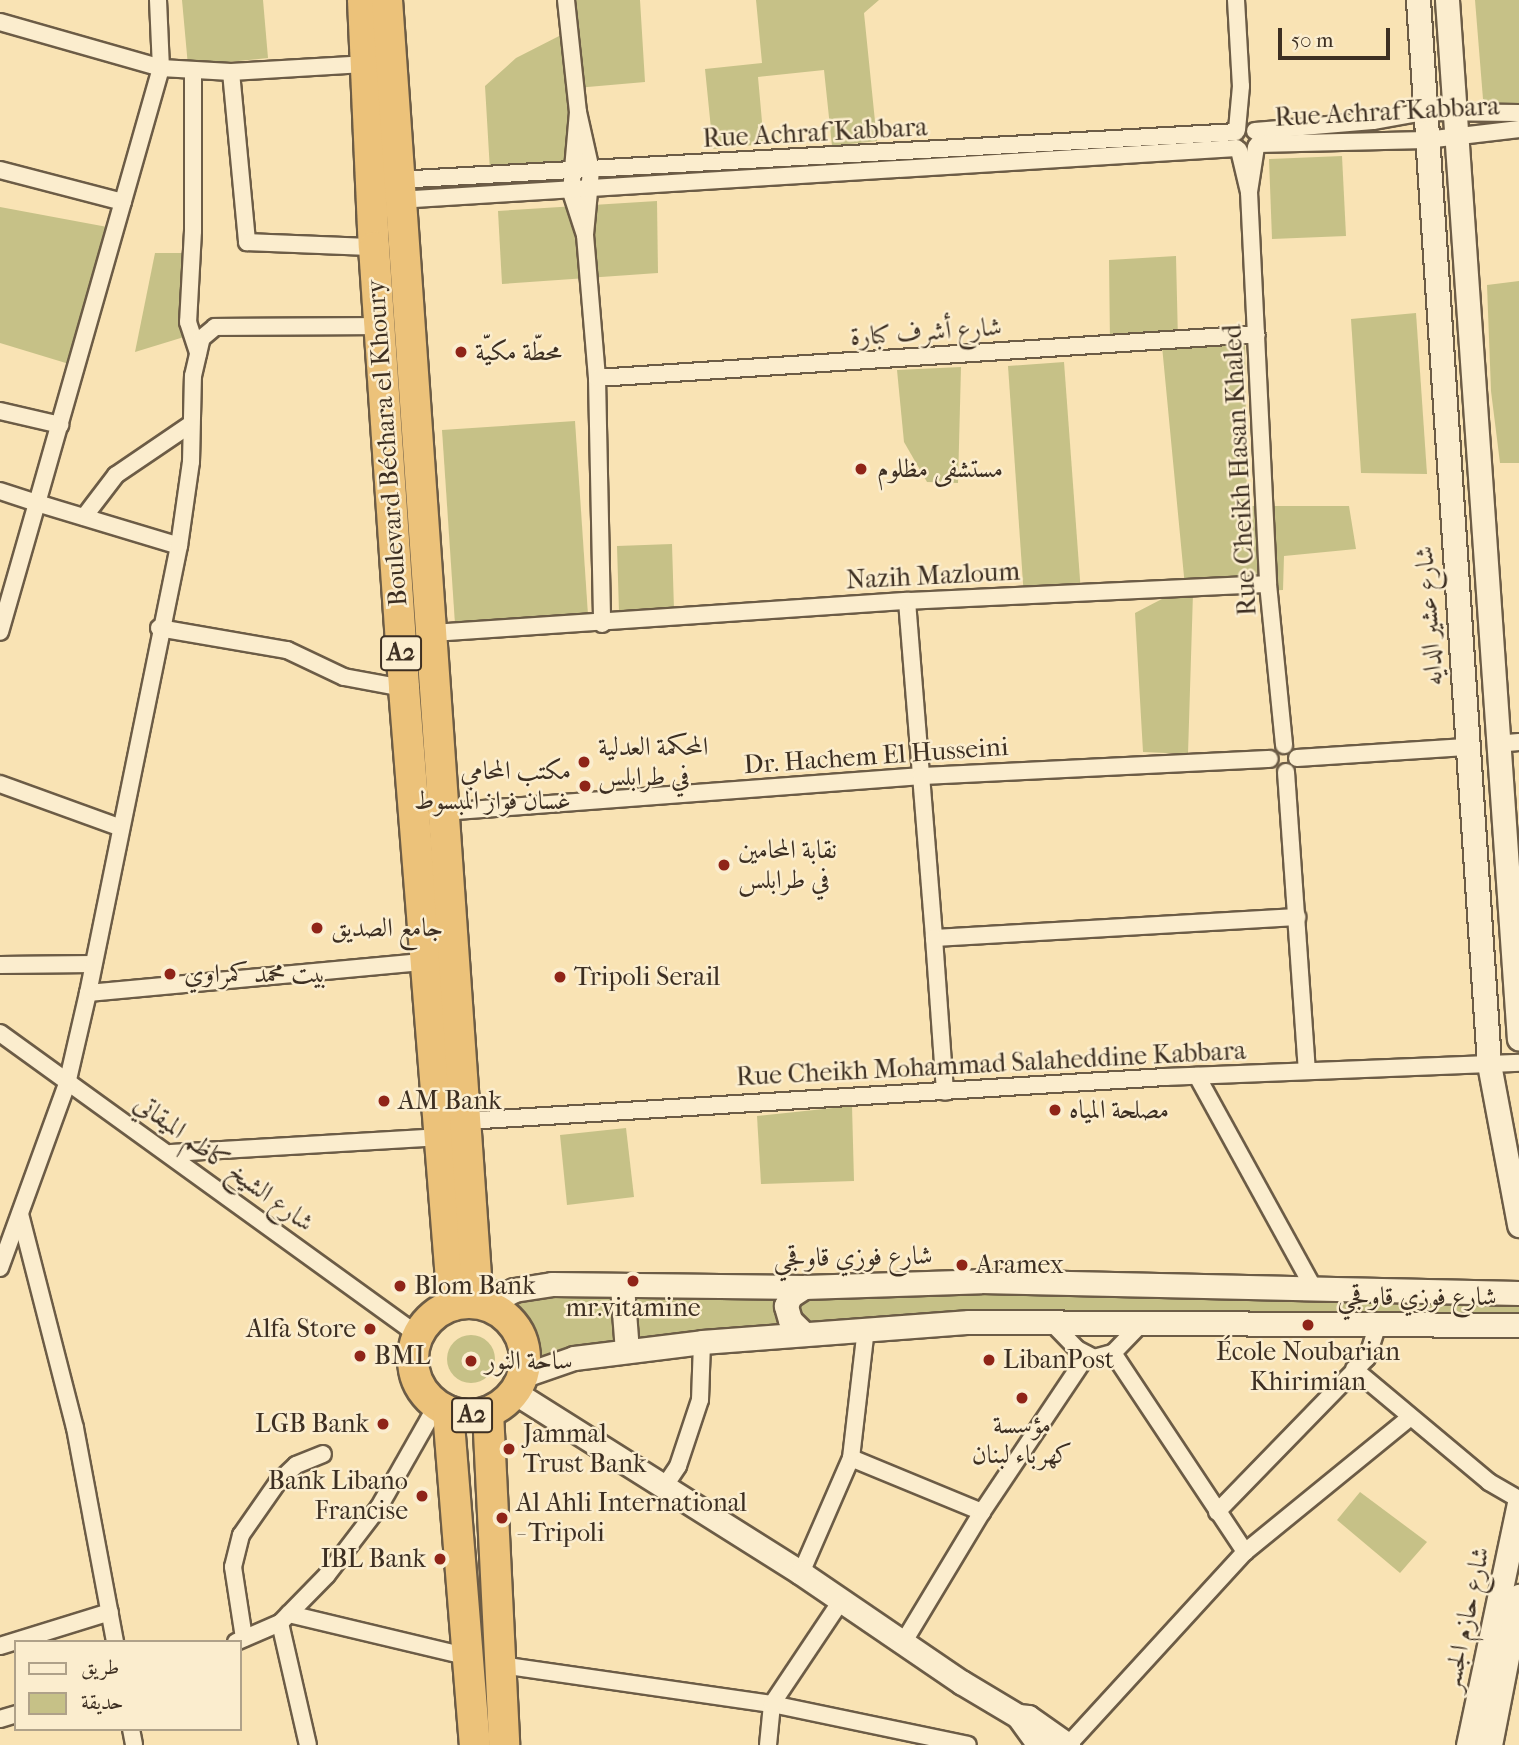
<!DOCTYPE html>
<html>
<head>
<meta charset="utf-8">
<style>
  body { margin:0 }
  #map { position:relative; width:1519px; height:1745px; overflow:hidden; background:#f9e3b4; font-family:"IM FELL French Canon",Amiri,serif }
  div>[style] { position:absolute }
  [style*='--x'] { left:calc(var(--x)*1px); top:calc(var(--y)*1px); width:calc(var(--w)*1px); rotate:calc(var(--a)*1deg) }
  .green>* { inset:0; background:#c6c187 }
  .round { border-radius:50% }
  .roads { filter:drop-shadow(2px 0 #6c5c46) drop-shadow(-2px 0 #6c5c46) drop-shadow(0 2px #6c5c46) drop-shadow(0 -2px #6c5c46) }
  .street>* { height:16px; margin:-8px; padding:0 8px; transform-origin:8px; border-radius:8px; background:#fbedce }
  .secondary>* { height:23px; margin:-11.5px; padding:0 11.5px; transform-origin:11.5px; border-radius:11.5px; background:#fbedce }
  .highway>* { height:30px; margin:-15px; padding:0 15px; transform-origin:15px; border-radius:15px; background:#ecc27a }
  .highway>.ring { margin:-15px; padding:0; box-sizing:content-box; background:none; border:30px solid #ecc27a; border-radius:50% }
  .dots>* { width:19px; height:19px; translate:-50% -50%; box-sizing:border-box; border:4px solid #fbedce; border-radius:50% }
  span { translate:-50% -50%; white-space:nowrap; text-align:center; line-height:1.15; -webkit-text-stroke:5px #fbedce; paint-order:stroke }
  .shield-label span { padding:2px 5px; background:#fbedce; border:2px solid; border-radius:5px; -webkit-text-stroke-width:0 }
  .shield-label { font-size:24px; color:#3d2f22; font-weight:700 }
  .street-label { font-size:26px; color:#3d2f22 }
  .poi-label { font-size:26px; color:#3d2f22 }
  .left { translate:0 -50%; text-align:left }
  .right { translate:-100% -50%; text-align:right }
  .legend { position:absolute; left:14px; top:1640px; width:228px; height:91px; box-sizing:border-box; background:#fbedce; border:2px solid #afa189; margin:0; padding:9px 12px; list-style:none; font-size:21px; color:#3d2f22 }
  .legend li { display:flex; align-items:center; gap:14px; height:35px }
  .legend b { width:35px; border:2px solid #afa189 }
  .scale { position:absolute; left:1278px; top:28px; width:112px; height:32px; box-sizing:border-box; border:4px solid #3d2f22; border-top:0; padding-left:9px; font-size:21px; line-height:24px; white-space:nowrap; color:#3d2f22; -webkit-text-stroke:5px #fbedce; paint-order:stroke }
</style>
</head>
<body>
<div id="map">
  <div class="green">
    <div style="clip-path:polygon(182px 0,263px 0,268px 58px,188px 66px)"></div>
    <div style="clip-path:polygon(568px 0,640px 0,645px 82px,576px 88px,581px 179px,491px 188px,485px 86px,516px 58px,567px 32px)"></div>
    <div style="clip-path:polygon(756px 0,879px 0,864px 13px,877px 141px,832px 146px,824px 70px,758px 77px,764px 144px,713px 149px,705px 69px,762px 63px)"></div>
    <div style="clip-path:polygon(1475px 0,1519px 0,1519px 120px,1483px 99px)"></div>
    <div style="clip-path:polygon(1342px 156px,1346px 236px,1272px 239px,1269px 159px)"></div>
    <div style="clip-path:polygon(657px 201px,658px 273px,502px 284px,498px 211px)"></div>
    <div style="clip-path:polygon(0 207px,118px 229px,79px 367px,0 343px)"></div>
    <div style="clip-path:polygon(155px 253px,187px 253px,184px 337px,135px 352px)"></div>
    <div style="clip-path:polygon(1176px 256px,1178px 341px,1245px 343px,1247px 506px,1349px 506px,1356px 549px,1284px 556px,1283px 590px,1193px 593px,1188px 754px,1143px 752px,1135px 613px,1185px 587px,1162px 346px,1110px 344px,1109px 260px)"></div>
    <div style="clip-path:polygon(1519px 281px,1519px 463px,1500px 463px,1491px 391px,1487px 285px)"></div>
    <div style="clip-path:polygon(1416px 313px,1427px 474px,1361px 473px,1351px 319px)"></div>
    <div style="clip-path:polygon(1064px 362px,1081px 593px,1024px 597px,1008px 366px)"></div>
    <div style="clip-path:polygon(961px 367px,958px 483px,927px 482px,904px 442px,897px 370px)"></div>
    <div style="clip-path:polygon(575px 421px,588px 615px,455px 624px,442px 430px)"></div>
    <div style="clip-path:polygon(672px 544px,674px 610px,619px 612px,617px 546px)"></div>
    <div style="clip-path:polygon(852px 1106px,854px 1181px,761px 1184px,757px 1116px)"></div>
    <div style="clip-path:polygon(626px 1128px,634px 1197px,567px 1205px,560px 1135px)"></div>
    <div style="clip-path:polygon(465px 1279px,1519px 1289px,1519px 1332px,756px 1327px,675px 1334px,529px 1365px,517px 1337px)"></div>
    <div class="round" style="left:447px;top:1335px;width:48px;height:48px"></div>
    <div style="clip-path:polygon(1360px 1492px,1427px 1542px,1400px 1573px,1337px 1520px)"></div>
  </div>
  <div class="roads">
    <div class="street">
      <div style="--x:158;--y:0;--w:68;--a:87.5"></div>
      <div style="--x:161;--y:68;--w:452;--a:105.9"></div>
      <div style="--x:37;--y:503;--w:148;--a:16.8"></div>
      <div style="--x:566;--y:0;--w:113;--a:83.9"></div>
      <div style="--x:578;--y:112;--w:59;--a:77.4"></div>
      <div style="--x:591;--y:170;--w:65;--a:95.3"></div>
      <div style="--x:1236;--y:0;--w:86;--a:86.7"></div>
      <div style="--x:1241;--y:86;--w:44;--a:95.2"></div>
      <div style="--x:0;--y:22;--w:167;--a:15.9"></div>
      <div style="--x:161;--y:68;--w:70;--a:3.3"></div>
      <div style="--x:231;--y:72;--w:133;--a:-3.4"></div>
      <div style="--x:193;--y:70;--w:161;--a:90"></div>
      <div style="--x:193;--y:231;--w:91;--a:93.1"></div>
      <div style="--x:188;--y:322;--w:33;--a:72"></div>
      <div style="--x:231;--y:72;--w:171;--a:84.6"></div>
      <div style="--x:247;--y:242;--w:127;--a:2.3"></div>
      <div style="--x:578;--y:112;--w:80;--a:95"></div>
      <div style="--x:571;--y:192;--w:45;--a:72"></div>
      <div style="--x:585;--y:235;--w:144;--a:85.2"></div>
      <div style="--x:597;--y:378;--w:246;--a:88.8"></div>
      <div style="--x:1255;--y:131;--w:118;--a:-4.8"></div>
      <div style="--x:1373;--y:121;--w:52;--a:-10"></div>
      <div style="--x:1424;--y:112;--w:95;--a:0.6"></div>
      <div style="--x:1258;--y:144;--w:168;--a:-1.4"></div>
      <div style="--x:1426;--y:140;--w:94;--a:-6.7"></div>
      <div style="--x:1239;--y:150;--w:43;--a:76.6"></div>
      <div style="--x:1249;--y:192;--w:392;--a:87.2"></div>
      <div style="--x:1268;--y:584;--w:162;--a:84.3"></div>
      <div style="--x:0;--y:170;--w:127;--a:14.6"></div>
      <div style="--x:397;--y:180;--w:840;--a:-3.27"></div>
      <div style="--x:1249;--y:192;--w:46;--a:-81.2"></div>
      <div style="--x:398;--y:200;--w:840;--a:-3.55"></div>
      <div style="--x:597;--y:378;--w:661;--a:-3.81"></div>
      <div style="--x:0;--y:411;--w:62;--a:13.1"></div>
      <div style="--x:0;--y:491;--w:39;--a:18"></div>
      <div style="--x:37;--y:503;--w:134;--a:106"></div>
      <div style="--x:84;--y:517;--w:53;--a:-52.7"></div>
      <div style="--x:116;--y:475;--w:91;--a:-34.2"></div>
      <div style="--x:907;--y:601;--w:338;--a:85.4"></div>
      <div style="--x:934;--y:938;--w:364;--a:-3.3"></div>
      <div style="--x:159;--y:628;--w:130;--a:9.8"></div>
      <div style="--x:287;--y:650;--w:63;--a:25.3"></div>
      <div style="--x:344;--y:677;--w:61;--a:10.4"></div>
      <div style="--x:433;--y:633;--w:475;--a:-3.9"></div>
      <div style="--x:907;--y:601;--w:361;--a:-2.7"></div>
      <div style="--x:1496;--y:744;--w:23;--a:-5"></div>
      <div style="--x:1297;--y:758;--w:169;--a:-3.7"></div>
      <div style="--x:1286;--y:772;--w:299;--a:86"></div>
      <div style="--x:0;--y:784;--w:127;--a:19.9"></div>
      <div style="--x:444;--y:812;--w:478;--a:-4.3"></div>
      <div style="--x:921;--y:776;--w:349;--a:-2.8"></div>
      <div style="--x:934;--y:938;--w:154;--a:85.9"></div>
      <div style="--x:0;--y:965;--w:93;--a:-0.6"></div>
      <div style="--x:88;--y:993;--w:338;--a:-5.3"></div>
      <div style="--x:0;--y:1033;--w:516;--a:35.85"></div>
      <div style="--x:1197;--y:1076;--w:243;--a:61.2"></div>
      <div style="--x:466;--y:1121;--w:701;--a:-3.6"></div>
      <div style="--x:1166;--y:1077;--w:353;--a:-2.3"></div>
      <div style="--x:171;--y:1153;--w:267;--a:-3.4"></div>
      <div style="--x:20;--y:1214;--w:221;--a:75.6"></div>
      <div style="--x:75;--y:1428;--w:218;--a:79.4"></div>
      <div style="--x:0;--y:1268;--w:196;--a:-70"></div>
      <div style="--x:67;--y:1084;--w:93;--a:-77"></div>
      <div style="--x:88;--y:993;--w:456;--a:-78.5"></div>
      <div style="--x:179;--y:546;--w:85;--a:-81.9"></div>
      <div style="--x:191;--y:462;--w:86;--a:-88.7"></div>
      <div style="--x:193;--y:376;--w:39;--a:-77"></div>
      <div style="--x:202;--y:338;--w:17;--a:-40"></div>
      <div style="--x:215;--y:327;--w:165;--a:-0.3"></div>
      <div style="--x:1050;--y:1321;--w:39;--a:46"></div>
      <div style="--x:1077;--y:1349;--w:19;--a:28"></div>
      <div style="--x:1094;--y:1358;--w:20;--a:-15"></div>
      <div style="--x:1113;--y:1353;--w:42;--a:-46"></div>
      <div style="--x:1113;--y:1353;--w:239;--a:56.4"></div>
      <div style="--x:1354;--y:1369;--w:176;--a:39.9"></div>
      <div style="--x:1489;--y:1482;--w:34;--a:30"></div>
      <div style="--x:851;--y:1458;--w:142;--a:22.4"></div>
      <div style="--x:664;--y:1487;--w:25;--a:-56"></div>
      <div style="--x:678;--y:1466;--w:70;--a:-71.6"></div>
      <div style="--x:700;--y:1400;--w:58;--a:-88"></div>
      <div style="--x:1217;--y:1512;--w:215;--a:-45.8"></div>
      <div style="--x:1367;--y:1358;--w:35;--a:-72"></div>
      <div style="--x:801;--y:1573;--w:125;--a:-66.5"></div>
      <div style="--x:851;--y:1458;--w:130;--a:-83.4"></div>
      <div style="--x:289;--y:1614;--w:185;--a:13.4"></div>
      <div style="--x:280;--y:1623;--w:125;--a:77.1"></div>
      <div style="--x:244;--y:1638;--w:72;--a:-98.8"></div>
      <div style="--x:233;--y:1567;--w:33;--a:-76"></div>
      <div style="--x:241;--y:1535;--w:65;--a:-55.1"></div>
      <div style="--x:278;--y:1482;--w:25;--a:-43"></div>
      <div style="--x:296;--y:1465;--w:29;--a:-22"></div>
      <div style="--x:236;--y:1642;--w:48;--a:-23.4"></div>
      <div style="--x:280;--y:1623;--w:67;--a:-45.6"></div>
      <div style="--x:327;--y:1575;--w:86;--a:-52.6"></div>
      <div style="--x:379;--y:1507;--w:117;--a:-60.4"></div>
      <div style="--x:903;--y:1643;--w:153;--a:-58.9"></div>
      <div style="--x:982;--y:1512;--w:189;--a:-56.2"></div>
      <div style="--x:0;--y:1646;--w:115;--a:-17.2"></div>
      <div style="--x:501;--y:1665;--w:274;--a:8.2"></div>
      <div style="--x:772;--y:1704;--w:200;--a:11.8"></div>
      <div style="--x:0;--y:1719;--w:17;--a:-17"></div>
      <div style="--x:131;--y:1729;--w:16;--a:79"></div>
      <div style="--x:768;--y:1745;--w:41;--a:-84.4"></div>
      <div style="--x:772;--y:1704;--w:124;--a:-56.2"></div>
      <div style="--x:1068;--y:1745;--w:262;--a:-47.5"></div>
      <div style="--x:1245;--y:1552;--w:210;--a:-39.2"></div>
    </div>
    <div class="secondary">
      <div style="--x:1418;--y:0;--w:1066;--a:86.18"></div>
      <div style="--x:1489;--y:1064;--w:164;--a:79.4"></div>
      <div style="--x:1447;--y:0;--w:1041;--a:86.04"></div>
      <div style="--x:622;--y:1286;--w:65;--a:85.6"></div>
      <div style="--x:486;--y:1305;--w:32;--a:-28"></div>
      <div style="--x:514;--y:1290;--w:38;--a:-9"></div>
      <div style="--x:552;--y:1284;--w:252;--a:0.7"></div>
      <div style="--x:804;--y:1287;--w:177;--a:-1.9"></div>
      <div style="--x:981;--y:1281;--w:538;--a:1.28"></div>
      <div style="--x:803;--y:1333;--w:18;--a:-135"></div>
      <div style="--x:790;--y:1320;--w:15;--a:-106"></div>
      <div style="--x:786;--y:1306;--w:11;--a:-68"></div>
      <div style="--x:790;--y:1296;--w:17;--a:-33"></div>
      <div style="--x:522;--y:1376;--w:55;--a:-19.1"></div>
      <div style="--x:574;--y:1358;--w:129;--a:-7.1"></div>
      <div style="--x:702;--y:1342;--w:268;--a:-4.3"></div>
      <div style="--x:969;--y:1322;--w:550;--a:0.31"></div>
      <div style="--x:514;--y:1392;--w:339;--a:32.2"></div>
      <div style="--x:801;--y:1573;--w:194;--a:34.3"></div>
      <div style="--x:961;--y:1682;--w:66;--a:30.8"></div>
      <div style="--x:1018;--y:1716;--w:10;--a:6"></div>
      <div style="--x:1028;--y:1717;--w:49;--a:35"></div>
      <div style="--x:1018;--y:1716;--w:36;--a:54"></div>
      <div style="--x:1468;--y:1745;--w:246;--a:-78.1"></div>
      <div style="--x:1490;--y:1745;--w:152;--a:-79"></div>
    </div>
    <div class="highway">
      <div style="--x:363;--y:0;--w:247;--a:87.5"></div>
      <div style="--x:374;--y:247;--w:442;--a:86.1"></div>
      <div style="--x:404;--y:688;--w:619;--a:85.46"></div>
      <div style="--x:387;--y:0;--w:1306;--a:86.01"></div>
      <div class="ring" style="left:413px;top:1303px;width:82px;height:82px"></div>
      <div style="--x:448;--y:1411;--w:335;--a:85.4"></div>
      <div style="--x:488;--y:1412;--w:333;--a:87.2"></div>
    </div>
  </div>
  <div class="dots">
    <div style="left:461px;top:352px;background:#8f2418"></div>
    <div style="left:861px;top:469px;background:#8f2418"></div>
    <div style="left:584px;top:762px;background:#8f2418"></div>
    <div style="left:585px;top:786px;background:#8f2418"></div>
    <div style="left:724px;top:865px;background:#8f2418"></div>
    <div style="left:317px;top:928px;background:#8f2418"></div>
    <div style="left:170px;top:974px;background:#8f2418"></div>
    <div style="left:560px;top:977px;background:#8f2418"></div>
    <div style="left:384px;top:1101px;background:#8f2418"></div>
    <div style="left:1055px;top:1110px;background:#8f2418"></div>
    <div style="left:962px;top:1265px;background:#8f2418"></div>
    <div style="left:633px;top:1281px;background:#8f2418"></div>
    <div style="left:400px;top:1286px;background:#8f2418"></div>
    <div style="left:1308px;top:1325px;background:#8f2418"></div>
    <div style="left:370px;top:1329px;background:#8f2418"></div>
    <div style="left:360px;top:1356px;background:#8f2418"></div>
    <div style="left:989px;top:1360px;background:#8f2418"></div>
    <div style="left:471px;top:1361px;background:#8f2418"></div>
    <div style="left:1022px;top:1398px;background:#8f2418"></div>
    <div style="left:383px;top:1424px;background:#8f2418"></div>
    <div style="left:509px;top:1449px;background:#8f2418"></div>
    <div style="left:422px;top:1496px;background:#8f2418"></div>
    <div style="left:502px;top:1518px;background:#8f2418"></div>
    <div style="left:440px;top:1559px;background:#8f2418"></div>
  </div>
  <div class="shield-label">
    <span style="left:401px;top:653px">A2</span>
    <span style="left:472px;top:1415px">A2</span>
  </div>
  <div class="street-label">
    <span style="left:1387px;top:112px;rotate:-3deg">Rue Achraf Kabbara</span>
    <span style="left:815px;top:133px;rotate:-3deg">Rue Achraf Kabbara</span>
    <span style="left:926px;top:332px;rotate:-4deg">شارع أشرف كبارة</span>
    <span style="left:387px;top:443px;rotate:-94deg">Boulevard Béchara el Khoury</span>
    <span style="left:1240px;top:470px;rotate:-93deg">Rue Cheikh Hasan Khaled</span>
    <span style="left:933px;top:576px;rotate:-3deg">Nazih Mazloum</span>
    <span style="left:1429px;top:616px;rotate:-94deg">شارع عشير الدايه</span>
    <span style="left:876px;top:756px;rotate:-4deg">Dr. Hachem El Husseini</span>
    <span style="left:991px;top:1064px;rotate:-3deg">Rue Cheikh Mohammad Salaheddine Kabbara</span>
    <span style="left:224px;top:1163px;rotate:36deg">شارع الشيخ كاظم الميقاتي</span>
    <span style="left:853px;top:1257px;rotate:-1deg">شارع فوزي قاوقجي</span>
    <span style="left:1417px;top:1297px">شارع فوزي قاوقجي</span>
    <span style="left:1466px;top:1619px;rotate:-78deg">شارع حازم الجسر</span>
  </div>
  <div class="poi-label">
    <span class="left" style="left:475px;top:352px">محطّة مكيّة</span>
    <span class="left" style="left:877px;top:469px">مستشفى مظلوم</span>
    <span class="left" style="left:598px;top:762px">المحكمة العدلية<br>في طرابلس</span>
    <span class="right" style="left:571px;top:786px">مكتب المحامي<br>غسان فواز المبسوط</span>
    <span class="left" style="left:738px;top:865px">نقابة المحامين<br>في طرابلس</span>
    <span class="left" style="left:331px;top:928px">جامع الصديق</span>
    <span class="left" style="left:184px;top:974px">بيت محمد كمراوي</span>
    <span class="left" style="left:574px;top:977px">Tripoli Serail</span>
    <span class="left" style="left:398px;top:1101px">AM Bank</span>
    <span class="left" style="left:1069px;top:1110px">مصلحة المياه</span>
    <span class="left" style="left:976px;top:1265px">Aramex</span>
    <span class="left" style="left:414px;top:1286px">Blom Bank</span>
    <span style="left:633px;top:1308px">mr.vitamine</span>
    <span class="right" style="left:356px;top:1329px">Alfa Store</span>
    <span style="left:1308px;top:1367px">École Noubarian<br>Khirimian</span>
    <span class="left" style="left:374px;top:1356px">BML</span>
    <span class="left" style="left:1003px;top:1360px">LibanPost</span>
    <span class="left" style="left:485px;top:1361px">ساحة النور</span>
    <span class="right" style="left:369px;top:1424px">LGB Bank</span>
    <span style="left:1022px;top:1440px">مؤسسة<br>كهرباء لبنان</span>
    <span class="left" style="left:523px;top:1449px">Jammal<br>Trust Bank</span>
    <span class="right" style="left:408px;top:1496px">Bank Libano<br>Francise</span>
    <span class="left" style="left:516px;top:1518px">Al Ahli International<br>- Tripoli</span>
    <span class="right" style="left:426px;top:1559px">IBL Bank</span>
  </div>
  <ul class="legend">
  <li><b style="height:9px;background:#fbedce"></b>طريق</li>
  <li><b style="height:19px;background:#c6c187"></b>حديقة</li>
  </ul>
  <div class="scale">50 m</div>
</div>
</body>
</html>
